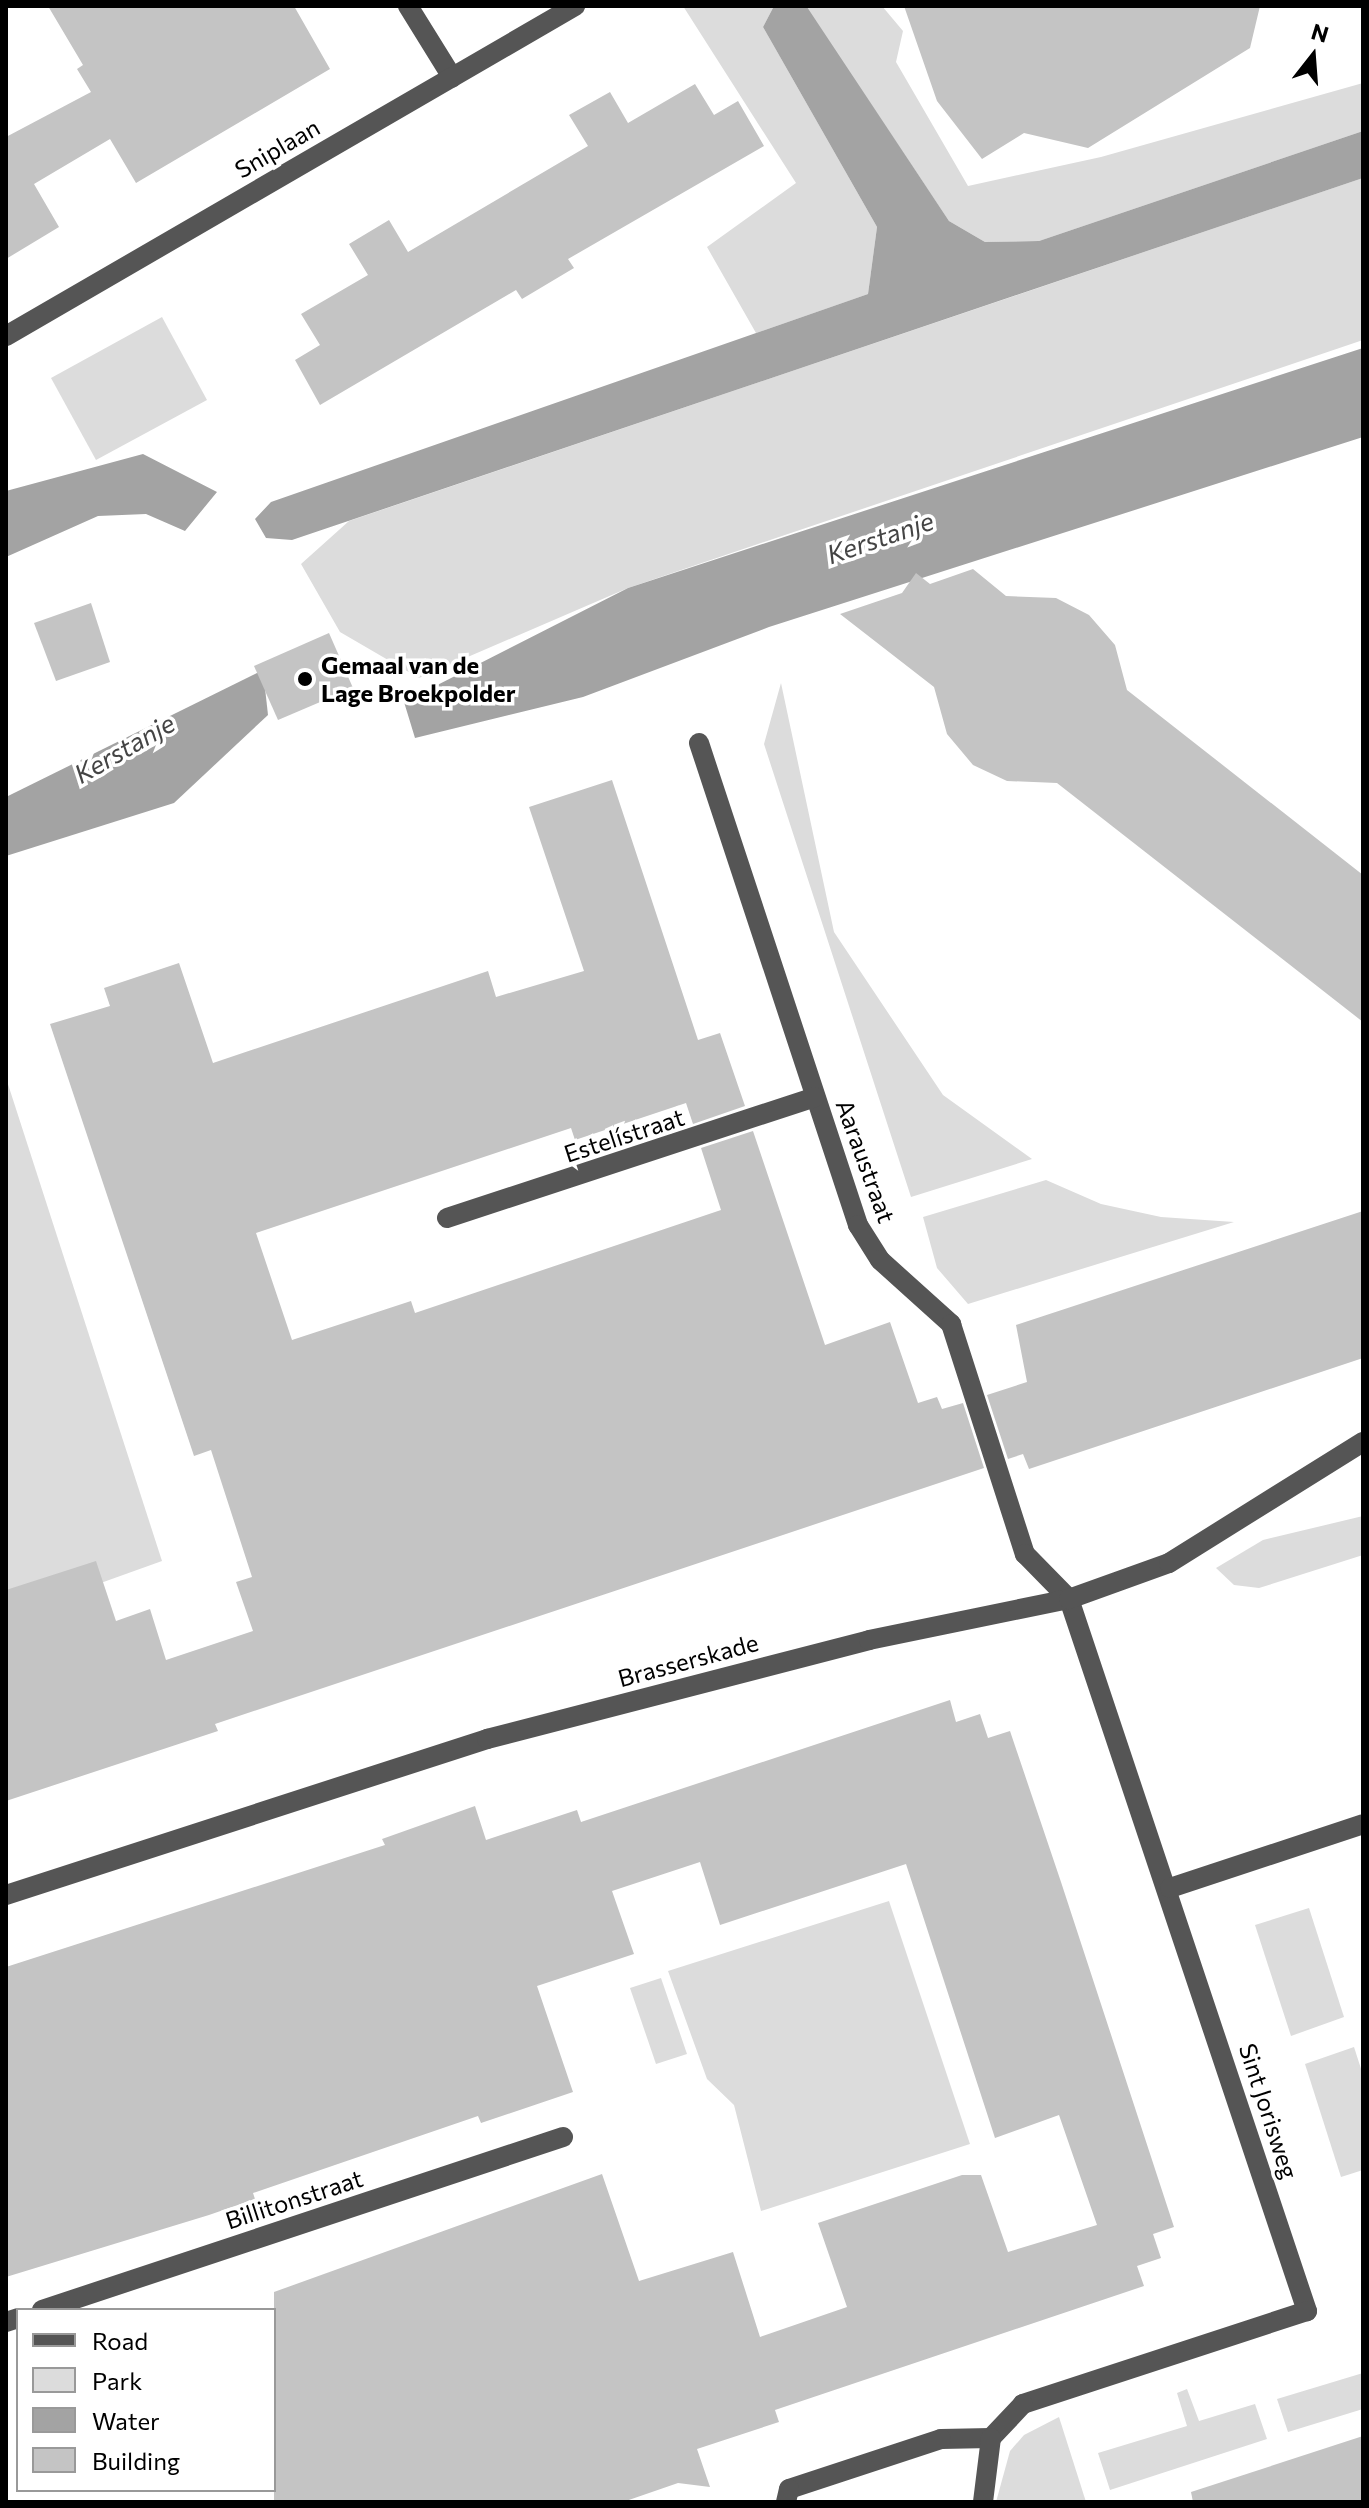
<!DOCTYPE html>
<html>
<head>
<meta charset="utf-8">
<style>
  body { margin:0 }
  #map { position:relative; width:1369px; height:2508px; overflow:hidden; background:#fff; font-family:Commissioner,sans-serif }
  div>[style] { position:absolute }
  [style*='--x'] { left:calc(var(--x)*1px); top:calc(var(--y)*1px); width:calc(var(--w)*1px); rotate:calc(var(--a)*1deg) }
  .green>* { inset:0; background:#dcdcdc }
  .water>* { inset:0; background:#a3a3a3 }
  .building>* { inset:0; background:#c4c4c4 }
  .minor>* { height:20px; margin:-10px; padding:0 10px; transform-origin:10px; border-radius:10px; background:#555 }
  .dots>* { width:22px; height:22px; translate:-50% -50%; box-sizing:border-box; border:4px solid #fff; border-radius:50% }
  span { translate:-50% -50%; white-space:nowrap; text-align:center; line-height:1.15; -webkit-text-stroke:7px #fff; paint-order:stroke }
  .street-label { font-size:24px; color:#000 }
  .poi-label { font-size:24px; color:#000; font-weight:700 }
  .left { translate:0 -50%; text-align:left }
  .water-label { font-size:26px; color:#444; font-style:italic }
  .frame { position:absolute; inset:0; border:8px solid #000; pointer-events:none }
  .legend { position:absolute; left:16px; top:2308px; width:260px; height:184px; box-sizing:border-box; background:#fff; border:2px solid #999; margin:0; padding:10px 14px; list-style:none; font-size:24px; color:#000 }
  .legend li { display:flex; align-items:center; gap:16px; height:40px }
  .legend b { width:40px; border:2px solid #999 }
  .north { position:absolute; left:1273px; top:16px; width:80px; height:80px; -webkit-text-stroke:6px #fff; paint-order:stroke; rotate:17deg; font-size:22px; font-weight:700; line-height:32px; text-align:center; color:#000 }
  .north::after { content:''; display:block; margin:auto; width:28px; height:36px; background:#000; clip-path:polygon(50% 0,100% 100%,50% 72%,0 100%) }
</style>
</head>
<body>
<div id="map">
  <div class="green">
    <div style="clip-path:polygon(683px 6px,774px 6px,763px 27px,877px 227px,868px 294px,756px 333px,707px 247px,796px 183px)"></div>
    <div style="clip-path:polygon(805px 6px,882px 6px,903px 31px,896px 62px,968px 186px,1101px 157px,1363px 83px,1363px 131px,1039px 241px,985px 242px,949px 221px)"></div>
    <div style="clip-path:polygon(1363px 178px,1363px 340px,628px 588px,419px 678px,340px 632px,301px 564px,349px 521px)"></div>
    <div style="clip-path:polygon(162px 317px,207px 400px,96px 460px,51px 378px)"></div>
    <div style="clip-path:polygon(781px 683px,834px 932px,943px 1095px,1032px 1159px,911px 1197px,764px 744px)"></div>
    <div style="clip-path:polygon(6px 1078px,162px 1561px,6px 1617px)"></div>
    <div style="clip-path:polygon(1046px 1180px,1101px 1204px,1161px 1217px,1234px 1222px,968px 1304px,937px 1268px,923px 1217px)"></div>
    <div style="clip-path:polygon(1363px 1516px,1363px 1555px,1259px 1588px,1234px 1585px,1216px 1568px,1263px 1540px)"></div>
    <div style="clip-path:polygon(889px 1901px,970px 2144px,761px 2211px,734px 2105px,707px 2079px,668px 1971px)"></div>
    <div style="clip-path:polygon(1309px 1908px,1344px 2017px,1291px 2036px,1255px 1925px)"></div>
    <div style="clip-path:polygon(661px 1978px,687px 2054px,656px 2064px,630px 1988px)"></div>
    <div style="clip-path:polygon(1354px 2047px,1363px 2075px,1363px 2170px,1341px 2177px,1305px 2064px)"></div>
    <div style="clip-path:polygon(1363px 2373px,1363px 2409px,1288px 2432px,1277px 2399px)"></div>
    <div style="clip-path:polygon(1187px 2389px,1199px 2421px,1255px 2404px,1267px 2439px,1110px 2490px,1098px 2453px,1187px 2426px,1177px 2393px)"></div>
    <div style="clip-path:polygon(1059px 2417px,1086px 2502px,996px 2502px,1010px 2451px,1024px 2435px)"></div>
  </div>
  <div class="water">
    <div style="clip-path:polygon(774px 6px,807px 7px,949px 221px,985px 242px,1039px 241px,1363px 131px,1363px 178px,292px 540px,266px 538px,255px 519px,271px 502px,868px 294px,877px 227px,763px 27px)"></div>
    <div style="clip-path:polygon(1363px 348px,1363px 437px,769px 627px,583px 697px,415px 738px,404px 702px,628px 588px)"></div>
    <div style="clip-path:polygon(143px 454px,217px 492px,185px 531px,146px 514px,98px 516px,6px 557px,6px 491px)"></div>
    <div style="clip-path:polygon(263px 670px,268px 715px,174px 803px,6px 856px,6px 797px)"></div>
  </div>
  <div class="building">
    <div style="clip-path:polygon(48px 6px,294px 6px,330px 69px,136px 183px,110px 139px,34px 184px,59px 227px,6px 259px,6px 137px,91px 92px,77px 69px,83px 65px)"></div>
    <div style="clip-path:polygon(904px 6px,1260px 6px,1250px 48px,1088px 148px,1024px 133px,982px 159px,937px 101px)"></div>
    <div style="clip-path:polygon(695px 84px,714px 115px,738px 101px,764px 146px,568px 259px,574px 268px,522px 299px,516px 290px,320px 405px,295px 360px,320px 345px,301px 314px,368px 275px,349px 244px,389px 220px,408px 252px,588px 146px,569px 115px,610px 92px,628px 123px)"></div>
    <div style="clip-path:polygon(973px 569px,1006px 596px,1056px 598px,1089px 615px,1115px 645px,1127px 690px,1363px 875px,1363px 1022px,1057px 783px,1007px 781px,973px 765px,947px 734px,934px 687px,840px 614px,902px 593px,916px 573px,930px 584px)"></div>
    <div style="clip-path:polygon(91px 603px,110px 662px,56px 681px,34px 623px)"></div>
    <div style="clip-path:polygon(329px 633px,353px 688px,278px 720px,254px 666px)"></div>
    <div style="clip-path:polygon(612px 780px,698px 1040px,720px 1033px,745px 1106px,693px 1124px,686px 1103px,575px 1140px,571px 1128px,256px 1233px,292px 1340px,411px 1301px,415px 1313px,721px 1210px,701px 1148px,753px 1131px,825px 1345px,890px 1322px,918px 1403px,937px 1397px,942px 1409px,963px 1403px,984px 1468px,215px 1724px,218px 1731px,6px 1801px,6px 1590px,96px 1561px,116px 1621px,150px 1609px,166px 1660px,253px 1631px,236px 1582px,252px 1577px,211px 1450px,194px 1456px,50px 1024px,110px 1006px,104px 988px,179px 963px,213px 1063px,488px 971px,496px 997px,584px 971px,529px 807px)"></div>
    <div style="clip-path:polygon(1363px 1211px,1363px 1358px,1029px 1469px,1023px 1454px,1008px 1459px,987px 1395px,1027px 1382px,1016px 1325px)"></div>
    <div style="clip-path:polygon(950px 1700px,956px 1722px,980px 1714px,988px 1738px,1010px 1731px,1061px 1882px,1174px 2227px,1153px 2234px,1161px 2258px,1137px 2266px,1144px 2286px,775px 2410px,779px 2422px,697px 2449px,710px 2487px,678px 2483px,623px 2502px,274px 2502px,274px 2292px,602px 2174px,639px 2281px,733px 2252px,760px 2337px,847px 2307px,818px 2223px,962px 2175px,981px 2175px,1008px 2252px,1097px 2225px,1059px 2115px,995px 2138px,906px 1864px,720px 1925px,700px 1862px,612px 1891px,634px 1954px,537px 1986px,573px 2092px,481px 2123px,478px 2116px,253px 2193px,255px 2199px,209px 2215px,6px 2277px,6px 1967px,385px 1845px,382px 1839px,475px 1806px,486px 1840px,577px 1810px,581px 1822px)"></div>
    <div style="clip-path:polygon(1363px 2436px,1363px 2502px,1193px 2502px,1191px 2492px)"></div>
  </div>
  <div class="minor">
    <div style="--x:408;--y:6;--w:84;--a:58.2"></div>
    <div style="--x:6;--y:336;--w:658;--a:-30.11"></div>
    <div style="--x:699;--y:743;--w:508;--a:71.74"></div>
    <div style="--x:858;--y:1225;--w:41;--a:57.8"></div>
    <div style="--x:880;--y:1260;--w:96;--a:42"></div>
    <div style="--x:951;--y:1324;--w:242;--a:72.2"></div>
    <div style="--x:1025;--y:1554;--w:63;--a:45.6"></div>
    <div style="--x:1069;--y:1599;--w:751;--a:71.52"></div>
    <div style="--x:1307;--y:2311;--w:299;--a:161.9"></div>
    <div style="--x:1023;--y:2404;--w:47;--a:133.3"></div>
    <div style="--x:991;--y:2438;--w:50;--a:178.9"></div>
    <div style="--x:941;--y:2439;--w:160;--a:161.8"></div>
    <div style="--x:789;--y:2489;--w:13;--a:103"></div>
    <div style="--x:447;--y:1218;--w:387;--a:-18.2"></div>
    <div style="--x:1170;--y:1888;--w:203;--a:-18.3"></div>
    <div style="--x:6;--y:1895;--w:506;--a:-17.97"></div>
    <div style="--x:487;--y:1739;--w:395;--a:-14.5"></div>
    <div style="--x:869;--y:1640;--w:204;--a:-11.6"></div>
    <div style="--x:1069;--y:1599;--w:106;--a:-19.8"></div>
    <div style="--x:1169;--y:1563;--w:229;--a:-32"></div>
    <div style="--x:42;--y:2310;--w:549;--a:-18.37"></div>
    <div style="--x:6;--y:2322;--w:13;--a:-18"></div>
    <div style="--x:983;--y:2502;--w:64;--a:-82.9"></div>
  </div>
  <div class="dots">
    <div style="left:305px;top:679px;background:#000"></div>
  </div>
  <div class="street-label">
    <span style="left:277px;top:148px;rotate:-30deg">Sniplaan</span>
    <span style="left:624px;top:1135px;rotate:-18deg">Estelístraat</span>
    <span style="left:866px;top:1161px;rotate:70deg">Aaraustraat</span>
    <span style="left:688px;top:1660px;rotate:-15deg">Brasserskade</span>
    <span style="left:1269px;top:2111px;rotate:72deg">Sint Jorisweg</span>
    <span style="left:294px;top:2199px;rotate:-18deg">Billitonstraat</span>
  </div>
  <div class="poi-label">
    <span class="left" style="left:321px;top:679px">Gemaal van de<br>Lage Broekpolder</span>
  </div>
  <div class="water-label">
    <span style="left:880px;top:537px;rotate:-19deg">Kerstanje</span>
    <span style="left:124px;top:748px;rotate:-30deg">Kerstanje</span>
  </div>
  <div class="frame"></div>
  <ul class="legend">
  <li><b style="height:10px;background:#555"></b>Road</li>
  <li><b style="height:22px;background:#dcdcdc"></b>Park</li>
  <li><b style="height:22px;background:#a3a3a3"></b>Water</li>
  <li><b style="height:22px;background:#c4c4c4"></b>Building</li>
  </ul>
  <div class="north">N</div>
</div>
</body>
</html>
